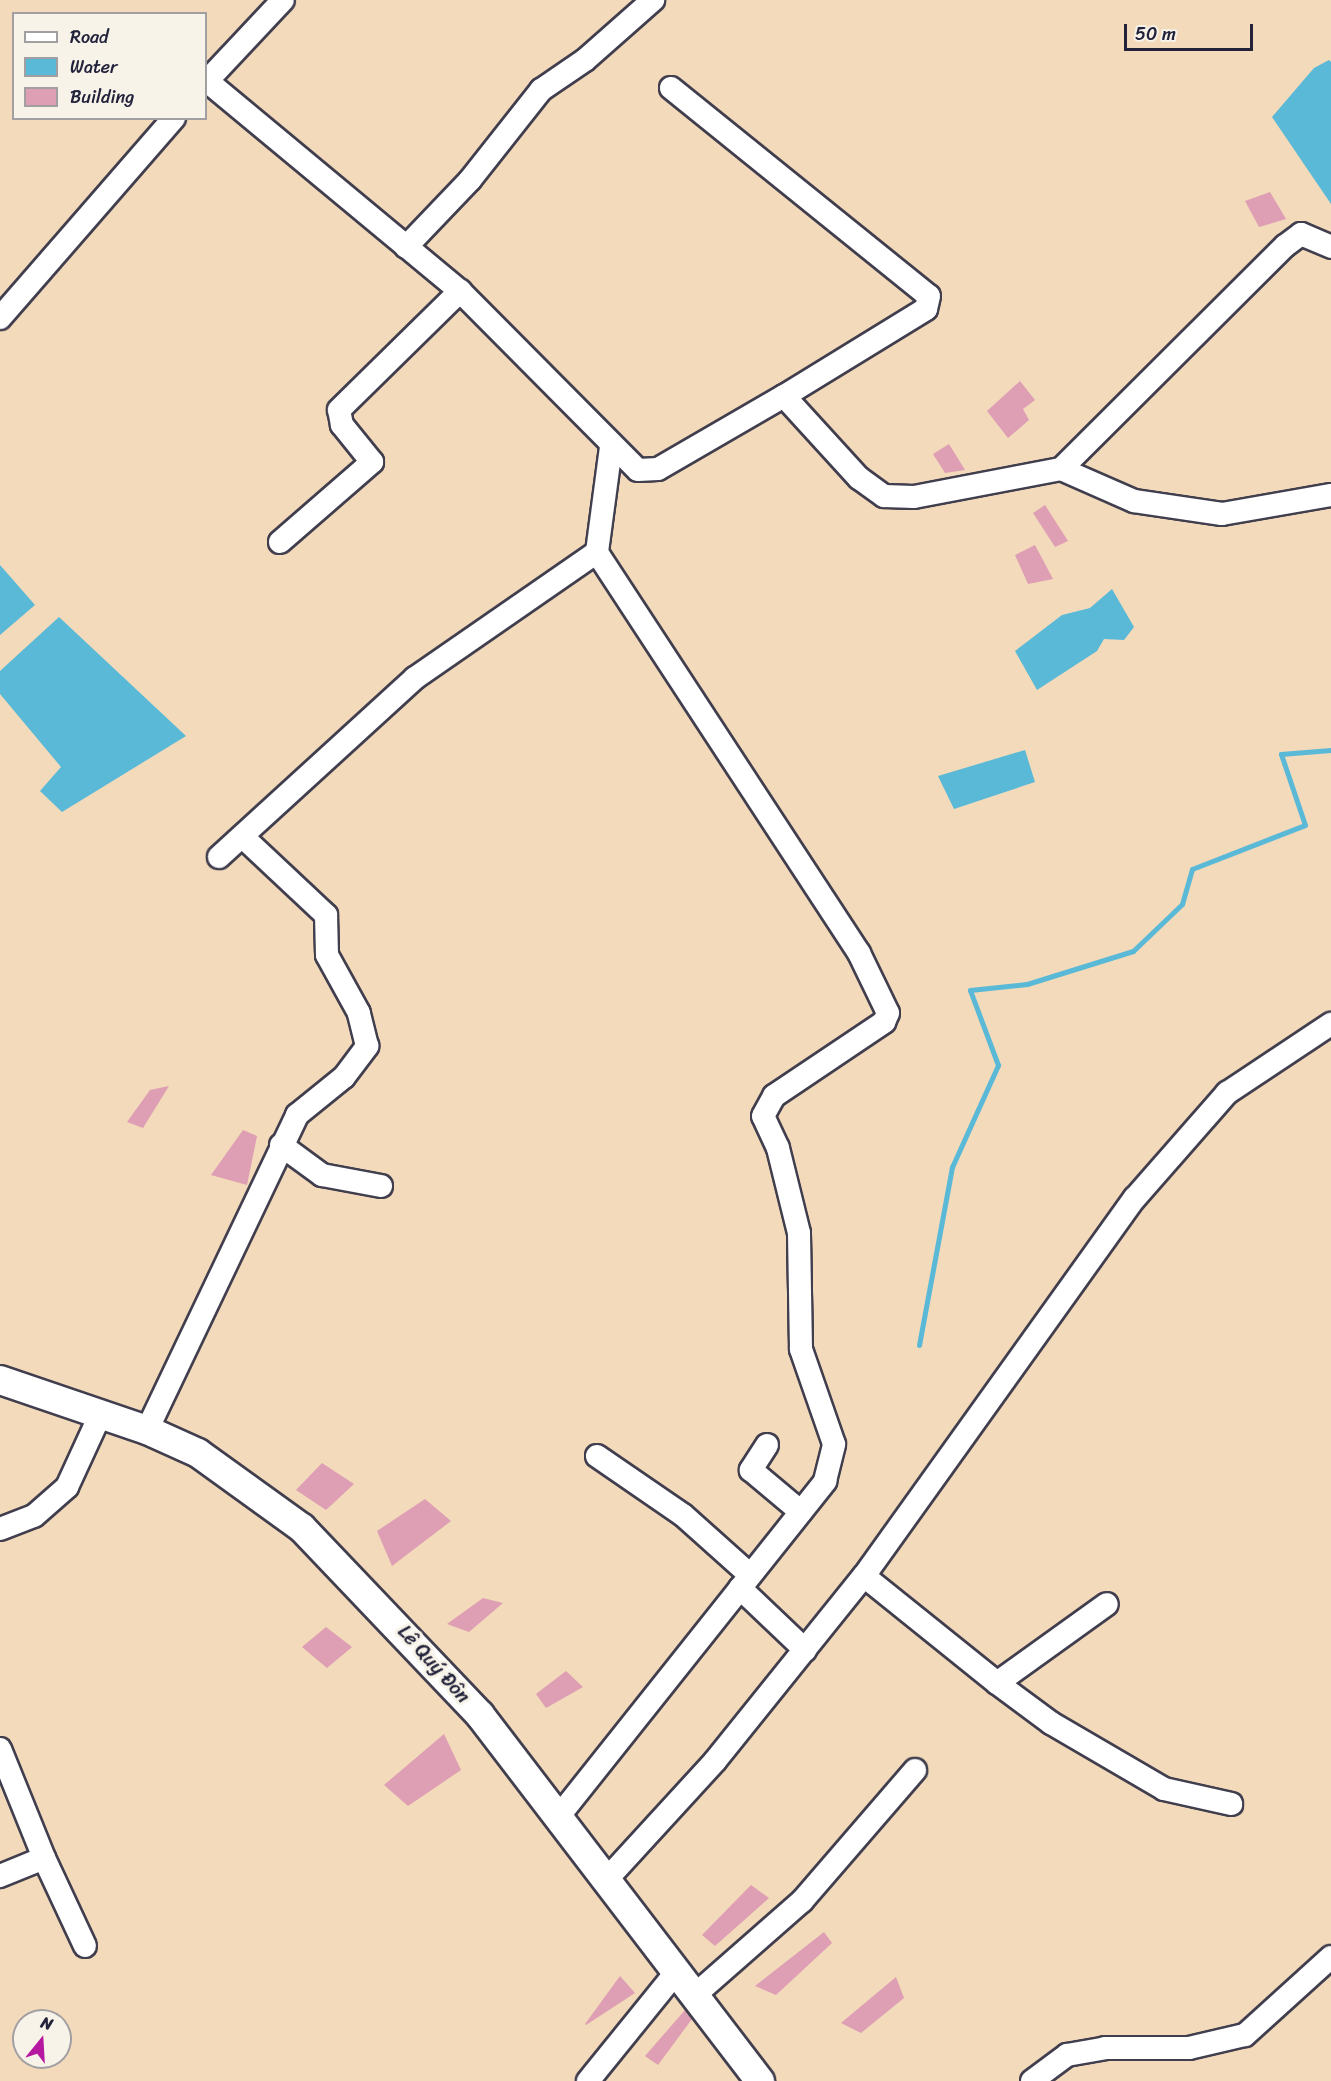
<!DOCTYPE html>
<html>
<head>
<meta charset="utf-8">
<style>
  body { margin:0 }
  #map { position:relative; width:1331px; height:2081px; overflow:hidden; background:#f2dabb; font-family:Sriracha,sans-serif }
  div>[style] { position:absolute }
  [style*='--x'] { left:calc(var(--x)*1px); top:calc(var(--y)*1px); width:calc(var(--w)*1px); rotate:calc(var(--a)*1deg) }
  .water>* { inset:0; background:#59b9d7 }
  .stream>* { height:5px; margin:-2.5px; padding:0 2.5px; transform-origin:2.5px; border-radius:2.5px; background:#59b9d7 }
  .building>* { inset:0; background:#de9eb4 }
  .roads { filter:drop-shadow(2px 0 #413e4e) drop-shadow(-2px 0 #413e4e) drop-shadow(0 2px #413e4e) drop-shadow(0 -2px #413e4e) }
  .minor>* { height:22px; margin:-11px; padding:0 11px; transform-origin:11px; border-radius:11px; background:#fff }
  .major>* { height:28px; margin:-14px; padding:0 14px; transform-origin:14px; border-radius:14px; background:#fff }
  span { translate:-50% -50%; white-space:nowrap; text-align:center; line-height:1.15; -webkit-text-stroke:6px #f7f3e8; paint-order:stroke }
  .street-label { font-size:20px; color:#22223b }
  .legend { position:absolute; left:12px; top:12px; width:195px; height:108px; box-sizing:border-box; background:#f7f3e8; border:2px solid #a29fa3; margin:0; padding:8px 10px; list-style:none; font-size:18px; color:#22223b }
  .legend li { display:flex; align-items:center; gap:12px; height:30px }
  .legend b { width:30px; border:2px solid #a29fa3 }
  .north { position:absolute; left:12px; top:2009px; width:60px; height:60px; box-sizing:border-box; background:#f7f3e8; border:2px solid #a29fa3; border-radius:50%; rotate:18deg; font-size:16px; font-weight:700; line-height:24px; text-align:center; color:#22223b }
  .north::after { content:''; display:block; margin:auto; width:21px; height:27px; background:#b5179e; clip-path:polygon(50% 0,100% 100%,50% 72%,0 100%) }
  .scale { position:absolute; left:1124px; top:24px; width:129px; height:27px; box-sizing:border-box; border:3px solid #22223b; border-top:0; padding-left:8px; font-size:18px; line-height:21px; white-space:nowrap; color:#22223b; -webkit-text-stroke:4px #f7f3e8; paint-order:stroke }
</style>
</head>
<body>
<div id="map">
  <div class="water">
    <div style="clip-path:polygon(1329px 60px,1331px 62px,1331px 204px,1272px 117px,1314px 68px)"></div>
    <div style="clip-path:polygon(0 565px,35px 605px,0 635px)"></div>
    <div style="clip-path:polygon(1112px 589px,1134px 627px,1124px 640px,1104px 639px,1097px 651px,1037px 690px,1015px 651px,1062px 615px,1090px 608px)"></div>
    <div style="clip-path:polygon(59px 617px,186px 736px,62px 812px,40px 791px,61px 767px,0 694px,0 671px)"></div>
    <div style="clip-path:polygon(1025px 750px,1035px 782px,954px 809px,938px 776px)"></div>
  </div>
  <div class="stream">
    <div style="--x:919;--y:1345;--w:181;--a:-79.5"></div>
    <div style="--x:952;--y:1167;--w:112;--a:-65.7"></div>
    <div style="--x:998;--y:1065;--w:80;--a:-110.5"></div>
    <div style="--x:970;--y:990;--w:57;--a:-6"></div>
    <div style="--x:1027;--y:984;--w:111;--a:-17.3"></div>
    <div style="--x:1133;--y:951;--w:68;--a:-43.8"></div>
    <div style="--x:1182;--y:904;--w:36;--a:-74"></div>
    <div style="--x:1192;--y:869;--w:121;--a:-21.3"></div>
    <div style="--x:1305;--y:825;--w:75;--a:-108.7"></div>
    <div style="--x:1281;--y:754;--w:50;--a:-4.6"></div>
  </div>
  <div class="building">
    <div style="clip-path:polygon(1270px 192px,1286px 219px,1259px 227px,1245px 201px)"></div>
    <div style="clip-path:polygon(1020px 381px,1035px 400px,1023px 409px,1029px 420px,1008px 438px,987px 411px)"></div>
    <div style="clip-path:polygon(949px 444px,965px 470px,945px 473px,933px 454px)"></div>
    <div style="clip-path:polygon(1045px 505px,1068px 541px,1055px 547px,1033px 513px)"></div>
    <div style="clip-path:polygon(1035px 545px,1053px 579px,1028px 584px,1015px 555px)"></div>
    <div style="clip-path:polygon(169px 1086px,143px 1128px,127px 1122px,150px 1090px)"></div>
    <div style="clip-path:polygon(243px 1130px,257px 1136px,247px 1185px,211px 1175px)"></div>
    <div style="clip-path:polygon(322px 1463px,354px 1484px,326px 1510px,296px 1490px)"></div>
    <div style="clip-path:polygon(425px 1499px,451px 1521px,392px 1566px,377px 1531px)"></div>
    <div style="clip-path:polygon(483px 1598px,503px 1603px,469px 1632px,447px 1624px)"></div>
    <div style="clip-path:polygon(326px 1627px,352px 1647px,327px 1668px,302px 1647px)"></div>
    <div style="clip-path:polygon(566px 1671px,583px 1687px,546px 1708px,536px 1694px)"></div>
    <div style="clip-path:polygon(444px 1734px,461px 1770px,408px 1806px,384px 1785px)"></div>
    <div style="clip-path:polygon(751px 1885px,769px 1898px,715px 1946px,702px 1935px)"></div>
    <div style="clip-path:polygon(824px 1932px,832px 1943px,776px 1995px,755px 1986px)"></div>
    <div style="clip-path:polygon(620px 1976px,635px 1993px,586px 2025px,585px 2024px)"></div>
    <div style="clip-path:polygon(896px 1977px,904px 1998px,861px 2033px,841px 2023px)"></div>
    <div style="clip-path:polygon(685px 2010px,692px 2019px,658px 2065px,645px 2056px)"></div>
  </div>
  <div class="roads">
    <div class="minor">
      <div style="--x:207;--y:81;--w:329;--a:39.7"></div>
      <div style="--x:460;--y:291;--w:252;--a:45.2"></div>
      <div style="--x:638;--y:470;--w:20;--a:-3"></div>
      <div style="--x:658;--y:469;--w:146;--a:-30.1"></div>
      <div style="--x:784;--y:396;--w:111;--a:47.6"></div>
      <div style="--x:859;--y:478;--w:31;--a:36"></div>
      <div style="--x:884;--y:496;--w:30;--a:2"></div>
      <div style="--x:914;--y:497;--w:150;--a:-10.8"></div>
      <div style="--x:1061;--y:469;--w:80;--a:23.7"></div>
      <div style="--x:1134;--y:501;--w:89;--a:8.4"></div>
      <div style="--x:1222;--y:514;--w:111;--a:-9.9"></div>
      <div style="--x:206;--y:82;--w:112;--a:-46.8"></div>
      <div style="--x:671;--y:88;--w:331;--a:38.9"></div>
      <div style="--x:929;--y:296;--w:13;--a:103"></div>
      <div style="--x:926;--y:309;--w:167;--a:148.5"></div>
      <div style="--x:406;--y:247;--w:93;--a:-46.3"></div>
      <div style="--x:470;--y:180;--w:115;--a:-51.7"></div>
      <div style="--x:541;--y:90;--w:53;--a:-34.3"></div>
      <div style="--x:585;--y:60;--w:91;--a:-41.4"></div>
      <div style="--x:0;--y:318;--w:265;--a:-49"></div>
      <div style="--x:1061;--y:469;--w:316;--a:-44.9"></div>
      <div style="--x:1285;--y:246;--w:20;--a:-37"></div>
      <div style="--x:1301;--y:234;--w:33;--a:23"></div>
      <div style="--x:280;--y:542;--w:122;--a:-41"></div>
      <div style="--x:372;--y:462;--w:48;--a:-129"></div>
      <div style="--x:342;--y:425;--w:15;--a:-101"></div>
      <div style="--x:339;--y:410;--w:170;--a:-44.5"></div>
      <div style="--x:219;--y:857;--w:265;--a:-42.4"></div>
      <div style="--x:415;--y:678;--w:221;--a:-34.7"></div>
      <div style="--x:281;--y:1145;--w:51;--a:36.2"></div>
      <div style="--x:322;--y:1175;--w:60;--a:10.6"></div>
      <div style="--x:147;--y:1430;--w:349;--a:-64.5"></div>
      <div style="--x:297;--y:1115;--w:60;--a:-39"></div>
      <div style="--x:344;--y:1077;--w:39;--a:-53"></div>
      <div style="--x:367;--y:1046;--w:34;--a:-104"></div>
      <div style="--x:359;--y:1013;--w:66;--a:-118.9"></div>
      <div style="--x:327;--y:955;--w:40;--a:-91.4"></div>
      <div style="--x:326;--y:915;--w:114;--a:-136.8"></div>
      <div style="--x:767;--y:1445;--w:30;--a:123"></div>
      <div style="--x:751;--y:1470;--w:65;--a:40"></div>
      <div style="--x:597;--y:1456;--w:104;--a:34.5"></div>
      <div style="--x:683;--y:1515;--w:90;--a:41.8"></div>
      <div style="--x:0;--y:1529;--w:36;--a:-21"></div>
      <div style="--x:34;--y:1516;--w:44;--a:-41.3"></div>
      <div style="--x:67;--y:1487;--w:81;--a:-65.3"></div>
      <div style="--x:864;--y:1576;--w:171;--a:38.8"></div>
      <div style="--x:997;--y:1683;--w:135;--a:-35.7"></div>
      <div style="--x:740;--y:1588;--w:90;--a:43.6"></div>
      <div style="--x:997;--y:1683;--w:67;--a:36.5"></div>
      <div style="--x:1051;--y:1723;--w:131;--a:30.3"></div>
      <div style="--x:1164;--y:1789;--w:69;--a:12.6"></div>
      <div style="--x:0;--y:1749;--w:118;--a:68"></div>
      <div style="--x:44;--y:1858;--w:48;--a:157.8"></div>
      <div style="--x:559;--y:1816;--w:428;--a:-51.5"></div>
      <div style="--x:825;--y:1481;--w:38;--a:-76"></div>
      <div style="--x:834;--y:1444;--w:101;--a:-109.2"></div>
      <div style="--x:801;--y:1349;--w:116;--a:-91"></div>
      <div style="--x:799;--y:1233;--w:88;--a:-103.9"></div>
      <div style="--x:778;--y:1148;--w:35;--a:-115"></div>
      <div style="--x:763;--y:1116;--w:23;--a:-61"></div>
      <div style="--x:774;--y:1096;--w:133;--a:-33.9"></div>
      <div style="--x:884;--y:1022;--w:10;--a:-66"></div>
      <div style="--x:888;--y:1013;--w:67;--a:-115.8"></div>
      <div style="--x:859;--y:953;--w:479;--a:-123.2"></div>
      <div style="--x:597;--y:552;--w:106;--a:-82.4"></div>
      <div style="--x:44;--y:1858;--w:97;--a:65"></div>
      <div style="--x:607;--y:1879;--w:160;--a:-47.5"></div>
      <div style="--x:715;--y:1761;--w:238;--a:-51.2"></div>
      <div style="--x:864;--y:1576;--w:465;--a:-54.4"></div>
      <div style="--x:1135;--y:1198;--w:140;--a:-48.8"></div>
      <div style="--x:1227;--y:1093;--w:125;--a:-33.6"></div>
      <div style="--x:696;--y:1994;--w:141;--a:-41.3"></div>
      <div style="--x:802;--y:1901;--w:173;--a:-49.2"></div>
      <div style="--x:588;--y:2081;--w:141;--a:-51"></div>
      <div style="--x:1032;--y:2081;--w:44;--a:-36.6"></div>
      <div style="--x:1067;--y:2055;--w:39;--a:-10"></div>
      <div style="--x:1105;--y:2048;--w:84;--a:0"></div>
      <div style="--x:1189;--y:2048;--w:57;--a:-13.1"></div>
      <div style="--x:1245;--y:2035;--w:116;--a:-42.2"></div>
    </div>
    <div class="major">
      <div style="--x:0;--y:1380;--w:155;--a:18.8"></div>
      <div style="--x:147;--y:1430;--w:56;--a:24.3"></div>
      <div style="--x:198;--y:1453;--w:128;--a:35.8"></div>
      <div style="--x:302;--y:1528;--w:258;--a:46.4"></div>
      <div style="--x:480;--y:1715;--w:461;--a:52.6"></div>
    </div>
  </div>
  <div class="street-label">
    <span style="left:434px;top:1664px;rotate:48deg">Lê Quý Đôn</span>
  </div>
  <ul class="legend">
  <li><b style="height:8px;background:#fff"></b>Road</li>
  <li><b style="height:16px;background:#59b9d7"></b>Water</li>
  <li><b style="height:16px;background:#de9eb4"></b>Building</li>
  </ul>
  <div class="north">N</div>
  <div class="scale">50 m</div>
</div>
</body>
</html>
